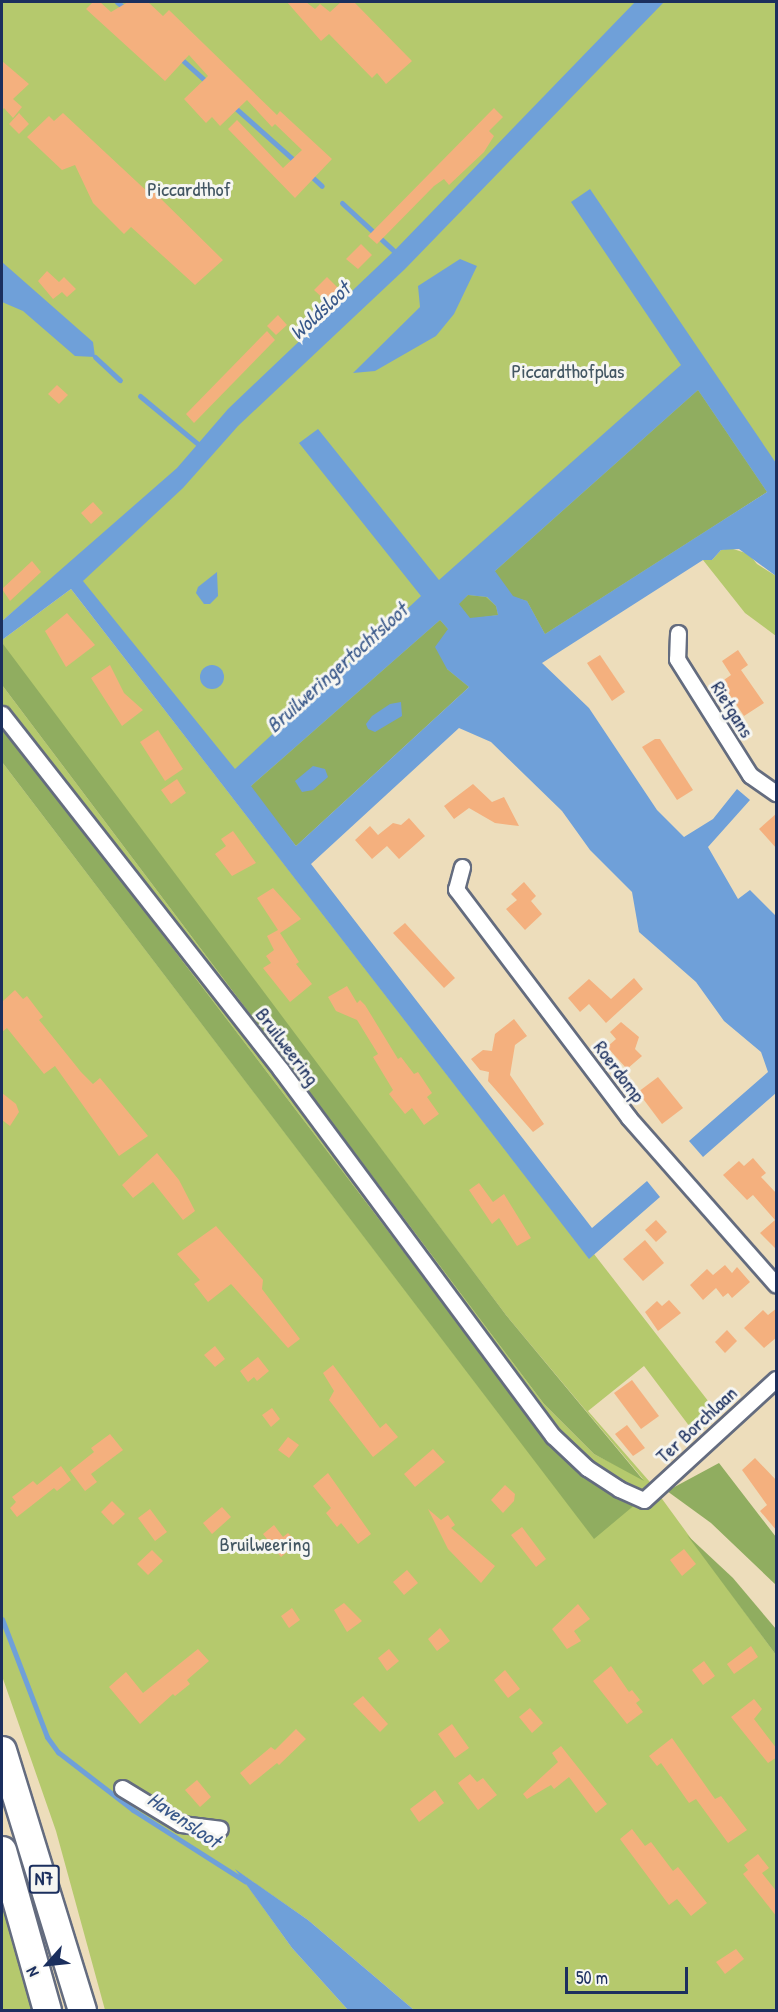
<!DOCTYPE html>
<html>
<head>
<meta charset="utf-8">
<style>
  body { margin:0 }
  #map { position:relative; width:778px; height:2012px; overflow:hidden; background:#edddbb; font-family:"Patrick Hand",sans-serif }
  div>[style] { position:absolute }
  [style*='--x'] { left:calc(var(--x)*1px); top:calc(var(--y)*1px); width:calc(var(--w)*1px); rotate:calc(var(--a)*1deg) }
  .green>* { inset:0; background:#b5c96d }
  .forest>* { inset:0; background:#90ad60 }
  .water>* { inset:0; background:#6fa0d9 }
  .round { border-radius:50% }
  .stream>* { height:5px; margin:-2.5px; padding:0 2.5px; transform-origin:2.5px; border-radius:2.5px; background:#6fa0d9 }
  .building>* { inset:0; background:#f4b07e }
  .roads { filter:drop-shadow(2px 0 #646c7f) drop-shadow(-2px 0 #646c7f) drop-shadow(0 2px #646c7f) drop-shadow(0 -2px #646c7f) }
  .street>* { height:15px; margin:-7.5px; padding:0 7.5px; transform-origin:7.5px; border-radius:7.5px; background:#fff }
  .highway>* { height:27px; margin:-13.5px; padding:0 13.5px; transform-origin:13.5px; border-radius:13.5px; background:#fff }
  span { translate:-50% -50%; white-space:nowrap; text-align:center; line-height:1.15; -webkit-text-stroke:6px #f6f6f2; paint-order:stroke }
  .shield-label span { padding:2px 4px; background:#f6f6f2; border:2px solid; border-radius:4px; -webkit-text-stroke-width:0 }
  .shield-label { font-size:18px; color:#1b2f5e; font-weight:700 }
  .park-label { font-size:20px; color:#425662 }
  .street-label { font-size:20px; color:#1b2f5e }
  .water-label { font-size:21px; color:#385789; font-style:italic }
  .frame { position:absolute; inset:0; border:3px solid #1b2f5e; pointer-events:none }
  .north { position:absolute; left:18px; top:1934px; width:60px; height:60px; -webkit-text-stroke:4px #f6f6f2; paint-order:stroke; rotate:243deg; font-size:16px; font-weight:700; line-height:24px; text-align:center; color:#1b2f5e }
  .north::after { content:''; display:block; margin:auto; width:21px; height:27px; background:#1b2f5e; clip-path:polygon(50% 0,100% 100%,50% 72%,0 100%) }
  .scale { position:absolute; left:565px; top:1967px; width:123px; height:27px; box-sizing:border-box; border:3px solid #1b2f5e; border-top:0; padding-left:8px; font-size:18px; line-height:21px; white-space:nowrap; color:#1b2f5e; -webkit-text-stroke:4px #f6f6f2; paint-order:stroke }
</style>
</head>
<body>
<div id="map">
  <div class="green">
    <div style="clip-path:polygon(2px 2px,776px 2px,776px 486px,469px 687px,296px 846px,68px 565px,2px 621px)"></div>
    <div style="clip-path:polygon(730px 548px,749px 554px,757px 564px,776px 576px,776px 636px,745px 613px,703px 560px,712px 560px,721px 550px)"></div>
    <div style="clip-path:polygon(71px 589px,589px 1258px,594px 1254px,719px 1415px,696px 1435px,644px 1366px,588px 1411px,649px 1481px,776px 1655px,776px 2010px,414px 2010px,308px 1920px,237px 1871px,292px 1948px,348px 2010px,105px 2010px,56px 1831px,2px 1676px,2px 762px,594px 1538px,535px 1424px,2px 724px,2px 685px,544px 1404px,594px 1454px,643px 1479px,506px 1315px,2px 646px,2px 640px)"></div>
    <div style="clip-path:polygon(2px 1888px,37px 2010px,2px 2010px)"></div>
  </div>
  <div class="forest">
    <div style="clip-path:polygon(698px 390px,767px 492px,545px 634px,527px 601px,513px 597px,494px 572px)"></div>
    <div style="clip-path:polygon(468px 595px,486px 597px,496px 606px,498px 615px,470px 619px,458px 604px)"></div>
    <div style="clip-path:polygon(440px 620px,448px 629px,447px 669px,469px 687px,296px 846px,250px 787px)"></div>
    <div style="clip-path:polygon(3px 644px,506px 1315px,644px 1481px,594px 1454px,544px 1404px,2px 685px)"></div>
    <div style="clip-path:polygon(2px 724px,535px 1424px,637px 1503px,594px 1539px,2px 762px)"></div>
    <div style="clip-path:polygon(719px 1463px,776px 1537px,776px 1585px,711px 1523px,667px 1491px)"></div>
    <div style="clip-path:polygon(687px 1535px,733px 1578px,776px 1629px,776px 1655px)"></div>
  </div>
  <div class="water">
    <div style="clip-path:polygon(evenodd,635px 2px,664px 2px,405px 269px,238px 426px,183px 488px,83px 581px,235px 769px,421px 596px,299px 443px,318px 429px,439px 580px,681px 365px,571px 202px,590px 189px,776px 463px,776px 576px,739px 549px,721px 550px,712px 560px,703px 560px,542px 663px,589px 708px,657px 810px,684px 837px,713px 819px,737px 789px,750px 800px,708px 847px,738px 899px,750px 890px,776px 916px,776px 1093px,703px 1157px,689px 1141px,768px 1072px,761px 1052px,724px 1021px,696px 982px,639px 932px,632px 892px,590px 850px,562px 811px,491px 742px,459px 728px,311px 864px,592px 1228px,647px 1181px,660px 1197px,589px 1259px,71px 589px,2px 640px,2px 621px,177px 468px,228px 409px,394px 251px,635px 2px,698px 390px,767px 492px,545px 634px,527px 601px,513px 596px,495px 571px,698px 390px,635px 2px,468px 595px,487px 597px,496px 606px,498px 615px,470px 618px,459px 604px,468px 595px,635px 2px,440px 620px,448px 629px,435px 647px,447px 669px,469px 687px,296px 846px,251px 786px,440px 620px)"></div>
    <div style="clip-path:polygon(460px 259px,477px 266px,454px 314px,436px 336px,375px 371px,353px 373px,420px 307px,418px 286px)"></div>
    <div style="clip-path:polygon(2px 262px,93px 342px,95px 357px,75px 356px,23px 311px,2px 302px)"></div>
    <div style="clip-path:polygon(217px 572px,218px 596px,210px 604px,204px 604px,196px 593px,198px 587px)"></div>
    <div class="round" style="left:200px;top:665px;width:24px;height:24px"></div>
    <div style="clip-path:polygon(401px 702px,402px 716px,375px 732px,368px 729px,366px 724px,372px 716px,390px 704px)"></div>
    <div style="clip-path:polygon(313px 766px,325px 769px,328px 777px,313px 790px,302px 792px,295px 781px)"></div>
    <div style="clip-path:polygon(235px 1869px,308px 1920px,414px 2010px,348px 2010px,292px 1948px)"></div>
  </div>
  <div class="stream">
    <div style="--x:117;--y:2;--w:13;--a:39"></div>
    <div style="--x:179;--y:57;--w:42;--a:42.1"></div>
    <div style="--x:232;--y:105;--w:87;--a:41.7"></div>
    <div style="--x:310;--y:175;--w:16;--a:43"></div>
    <div style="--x:342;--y:203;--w:71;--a:42.7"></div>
    <div style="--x:95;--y:357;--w:34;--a:43"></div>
    <div style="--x:140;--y:396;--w:75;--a:39.6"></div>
    <div style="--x:2;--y:1619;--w:126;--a:69.1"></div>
    <div style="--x:47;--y:1737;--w:19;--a:54"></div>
    <div style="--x:58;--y:1752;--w:95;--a:37.7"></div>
    <div style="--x:133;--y:1810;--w:133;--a:32.4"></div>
  </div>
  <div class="building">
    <div style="clip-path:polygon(93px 2px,100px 2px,111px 12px,128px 2px,148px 2px,163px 16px,169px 10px,277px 115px,280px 111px,332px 159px,295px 198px,228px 129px,237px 120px,283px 168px,302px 150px,275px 124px,272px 127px,247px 100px,220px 126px,212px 117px,206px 123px,184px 99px,208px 76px,189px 55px,165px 81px,86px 9px)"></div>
    <div style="clip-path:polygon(287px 2px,306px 2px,315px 9px,320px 4px,330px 12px,341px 2px,354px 2px,412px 61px,386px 84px,377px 73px,372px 78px,329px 34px,321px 41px)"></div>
    <div style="clip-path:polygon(2px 61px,29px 84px,13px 99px,22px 107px,13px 118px,4px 108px,2px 110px)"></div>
    <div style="clip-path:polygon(494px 108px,503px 117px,489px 131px,494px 136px,484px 152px,449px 185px,444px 179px,434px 186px,377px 244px,368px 236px)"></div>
    <div style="clip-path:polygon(19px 113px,29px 124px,19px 134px,9px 124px)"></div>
    <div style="clip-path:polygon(63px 113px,151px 195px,154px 192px,223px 260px,195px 285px,131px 227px,124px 234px,93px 203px,75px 165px,62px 170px,27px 137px,49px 116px,54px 121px)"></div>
    <div style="clip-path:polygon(361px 244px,372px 255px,358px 269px,346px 259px)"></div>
    <div style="clip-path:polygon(47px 271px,59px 282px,64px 277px,76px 289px,67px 297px,62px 292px,53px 299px,38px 281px)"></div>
    <div style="clip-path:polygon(327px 277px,339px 289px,327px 302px,314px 290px)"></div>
    <div style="clip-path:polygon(278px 315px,287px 325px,276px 335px,267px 326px)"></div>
    <div style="clip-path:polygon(267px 331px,275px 340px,194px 423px,186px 414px)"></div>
    <div style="clip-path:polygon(57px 385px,68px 395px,59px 404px,48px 394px)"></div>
    <div style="clip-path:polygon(93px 502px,103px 513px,91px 524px,81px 513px)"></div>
    <div style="clip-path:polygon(32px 561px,41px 572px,10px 601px,2px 589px)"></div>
    <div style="clip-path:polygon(67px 613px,95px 645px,66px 667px,45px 631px)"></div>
    <div style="clip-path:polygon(738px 650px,748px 665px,741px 670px,764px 703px,744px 716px,721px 682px,731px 675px,722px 661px)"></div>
    <div style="clip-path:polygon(600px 655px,625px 692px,612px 701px,587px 663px)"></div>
    <div style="clip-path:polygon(110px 665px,124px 693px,143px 710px,122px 726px,91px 678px)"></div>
    <div style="clip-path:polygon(158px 730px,183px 769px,165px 781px,140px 742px)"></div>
    <div style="clip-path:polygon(655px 739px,660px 739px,693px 790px,677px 800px,642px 747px)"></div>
    <div style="clip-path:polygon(177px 779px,186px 793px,171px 804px,161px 790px)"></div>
    <div style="clip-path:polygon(473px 784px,492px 802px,504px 797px,519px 826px,495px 823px,469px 808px,454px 819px,444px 806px)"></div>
    <div style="clip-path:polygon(777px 813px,777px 849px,759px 829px)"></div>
    <div style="clip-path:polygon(409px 818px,425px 836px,399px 859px,387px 846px,372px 859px,355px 840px,370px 826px,378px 835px,393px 823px,401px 825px)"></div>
    <div style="clip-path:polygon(233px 831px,256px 863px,232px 876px,215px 854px,226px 846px,221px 839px)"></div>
    <div style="clip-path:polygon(524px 882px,536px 896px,531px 901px,542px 914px,525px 930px,506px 909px,517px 900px,511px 894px)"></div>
    <div style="clip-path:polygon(273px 888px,301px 919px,280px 933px,299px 962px,296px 964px,312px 984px,290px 1002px,263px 968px,271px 963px,266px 956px,274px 950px,267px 936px,278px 930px,257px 898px)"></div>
    <div style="clip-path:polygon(405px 923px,455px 978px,444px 988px,393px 933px)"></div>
    <div style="clip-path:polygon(634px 978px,643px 989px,606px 1023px,589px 1004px,580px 1012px,568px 998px,589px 979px,611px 999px)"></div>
    <div style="clip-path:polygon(347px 986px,357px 1003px,360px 1000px,365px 1005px,398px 1059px,401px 1057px,414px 1074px,418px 1072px,432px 1093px,427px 1097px,439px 1114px,424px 1125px,412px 1108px,405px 1114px,389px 1094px,393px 1090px,373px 1057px,378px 1054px,357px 1020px,336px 1011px,328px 997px)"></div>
    <div style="clip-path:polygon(15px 990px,23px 999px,27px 996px,43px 1017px,39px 1020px,44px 1026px,81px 1072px,93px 1084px,100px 1078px,148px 1136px,119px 1156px,55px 1066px,44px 1074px,7px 1028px,2px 1032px,2px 1002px)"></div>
    <div style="clip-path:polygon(514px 1019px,527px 1036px,515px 1045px,510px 1075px,544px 1124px,533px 1132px,488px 1081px,489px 1072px,480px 1070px,471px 1059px,483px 1050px,492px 1051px,495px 1034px)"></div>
    <div style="clip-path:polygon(621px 1022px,639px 1037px,635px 1049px,642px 1056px,627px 1069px,607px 1047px,616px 1039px,610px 1032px)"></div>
    <div style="clip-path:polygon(658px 1077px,683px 1108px,662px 1124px,638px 1092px)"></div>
    <div style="clip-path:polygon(2px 1093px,16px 1104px,19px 1112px,10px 1126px,2px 1120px)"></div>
    <div style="clip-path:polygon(157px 1153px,179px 1180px,195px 1211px,183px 1220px,153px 1182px,133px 1198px,122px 1185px)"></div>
    <div style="clip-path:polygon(753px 1158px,766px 1173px,761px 1177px,777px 1194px,777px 1250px,760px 1233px,775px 1220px,753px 1195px,747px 1200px,723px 1175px,739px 1161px,744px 1166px)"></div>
    <div style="clip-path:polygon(479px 1183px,493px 1202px,504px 1194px,531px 1238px,517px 1246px,499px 1218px,492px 1224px,469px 1190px)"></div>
    <div style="clip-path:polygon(656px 1220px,667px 1232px,656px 1242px,645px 1230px)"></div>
    <div style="clip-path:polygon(216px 1226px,263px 1280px,262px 1289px,300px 1339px,288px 1348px,231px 1284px,208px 1302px,194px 1284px,200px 1280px,177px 1254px)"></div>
    <div style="clip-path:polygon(645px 1240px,664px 1263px,643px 1281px,623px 1259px)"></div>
    <div style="clip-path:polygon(725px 1265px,732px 1273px,737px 1267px,750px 1282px,732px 1298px,728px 1293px,723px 1297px,716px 1288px,703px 1300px,690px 1285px,707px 1269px,713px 1275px)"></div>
    <div style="clip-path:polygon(669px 1300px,681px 1313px,658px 1331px,645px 1312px,657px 1301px,662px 1306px)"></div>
    <div style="clip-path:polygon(777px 1308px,777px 1337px,764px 1348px,744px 1328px,763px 1310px,768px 1315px)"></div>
    <div style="clip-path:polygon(727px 1330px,737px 1341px,725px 1353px,715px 1342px)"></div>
    <div style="clip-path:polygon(215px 1346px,225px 1359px,215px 1367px,204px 1355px)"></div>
    <div style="clip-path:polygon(258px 1357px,269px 1371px,257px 1381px,254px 1377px,248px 1382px,240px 1371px)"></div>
    <div style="clip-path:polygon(333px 1365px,380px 1428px,386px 1423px,398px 1437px,373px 1457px,329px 1400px,334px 1391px,323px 1373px)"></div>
    <div style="clip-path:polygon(632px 1380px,659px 1416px,641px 1429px,614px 1393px)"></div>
    <div style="clip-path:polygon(272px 1408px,280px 1419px,271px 1427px,262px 1415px)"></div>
    <div style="clip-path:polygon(627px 1425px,645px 1448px,633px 1456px,615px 1434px)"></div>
    <div style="clip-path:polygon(110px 1434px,123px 1450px,91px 1474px,97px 1482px,85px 1491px,70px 1471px,94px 1452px,91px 1448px)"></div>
    <div style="clip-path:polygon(288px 1437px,299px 1445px,289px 1458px,278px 1450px)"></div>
    <div style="clip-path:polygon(433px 1449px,445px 1462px,415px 1487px,404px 1474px)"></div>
    <div style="clip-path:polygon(755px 1458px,777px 1481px,777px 1531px,760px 1511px,767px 1505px,742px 1470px)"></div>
    <div style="clip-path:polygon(61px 1466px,71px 1480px,57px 1491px,54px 1488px,17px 1517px,10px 1508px,16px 1502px,12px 1497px,33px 1481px,37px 1485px)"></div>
    <div style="clip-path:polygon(328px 1473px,371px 1534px,358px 1544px,341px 1523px,337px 1527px,326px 1513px,331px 1508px,313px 1486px)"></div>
    <div style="clip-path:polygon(505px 1485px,515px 1494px,514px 1501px,503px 1513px,491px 1500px)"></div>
    <div style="clip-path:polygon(112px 1501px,125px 1514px,113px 1525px,101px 1512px)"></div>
    <div style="clip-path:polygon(222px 1507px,231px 1517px,212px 1534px,203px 1523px)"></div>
    <div style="clip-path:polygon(150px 1509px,167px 1532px,155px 1541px,138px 1518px)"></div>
    <div style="clip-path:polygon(428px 1509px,441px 1520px,448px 1515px,455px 1525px,451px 1528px,495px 1566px,481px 1583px,448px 1549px)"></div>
    <div style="clip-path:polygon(274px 1525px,283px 1537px,288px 1533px,298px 1543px,281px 1557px,263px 1534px)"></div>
    <div style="clip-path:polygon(522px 1527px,546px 1559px,536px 1567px,511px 1535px)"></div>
    <div style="clip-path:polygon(684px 1549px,696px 1564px,682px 1576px,670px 1560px)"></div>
    <div style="clip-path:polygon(152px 1550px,163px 1561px,148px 1575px,137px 1564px)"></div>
    <div style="clip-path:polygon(407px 1570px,418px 1583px,404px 1595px,393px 1582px)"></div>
    <div style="clip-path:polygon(344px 1603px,362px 1621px,347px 1632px,334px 1610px)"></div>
    <div style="clip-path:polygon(578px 1604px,590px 1619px,574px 1631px,581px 1641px,567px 1649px,552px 1629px)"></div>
    <div style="clip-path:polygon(292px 1608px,300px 1620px,289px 1628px,281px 1616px)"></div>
    <div style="clip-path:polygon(440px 1628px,450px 1641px,437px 1651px,428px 1639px)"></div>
    <div style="clip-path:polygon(751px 1646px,758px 1657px,734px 1674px,727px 1664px)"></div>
    <div style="clip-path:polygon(198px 1649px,209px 1661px,187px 1680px,190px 1684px,175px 1696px,173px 1694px,140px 1724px,109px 1687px,126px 1672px,143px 1693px)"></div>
    <div style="clip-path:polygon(389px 1649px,399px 1661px,387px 1671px,378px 1658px)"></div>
    <div style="clip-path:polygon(704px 1661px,715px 1676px,703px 1685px,692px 1670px)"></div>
    <div style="clip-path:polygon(611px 1666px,629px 1692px,632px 1690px,640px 1700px,636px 1703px,643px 1712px,627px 1724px,593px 1681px)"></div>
    <div style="clip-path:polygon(505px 1670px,520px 1689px,508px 1698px,494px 1680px)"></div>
    <div style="clip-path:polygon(363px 1696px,388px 1724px,380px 1732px,353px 1704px)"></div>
    <div style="clip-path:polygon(754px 1699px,762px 1709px,754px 1719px,777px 1749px,777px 1757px,768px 1763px,731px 1717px)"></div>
    <div style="clip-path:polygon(530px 1708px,543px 1723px,532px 1733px,519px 1717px)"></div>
    <div style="clip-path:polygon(452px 1724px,469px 1748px,455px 1758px,438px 1734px)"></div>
    <div style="clip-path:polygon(296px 1729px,306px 1739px,279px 1765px,277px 1763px,250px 1785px,240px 1773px,271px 1747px,275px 1750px)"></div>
    <div style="clip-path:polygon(672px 1738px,715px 1799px,721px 1796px,747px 1830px,728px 1843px,696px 1799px,689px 1803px,661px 1763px,657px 1766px,649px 1756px)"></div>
    <div style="clip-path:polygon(561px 1746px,607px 1804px,596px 1813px,569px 1777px,554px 1789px,551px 1785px,527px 1799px,523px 1794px,558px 1762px,552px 1753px)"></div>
    <div style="clip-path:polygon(470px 1774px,477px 1782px,483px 1778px,497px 1795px,478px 1810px,458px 1783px)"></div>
    <div style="clip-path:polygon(197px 1780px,211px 1797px,200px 1807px,185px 1790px)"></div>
    <div style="clip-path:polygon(435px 1790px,444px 1803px,419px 1822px,410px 1809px)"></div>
    <div style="clip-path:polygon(632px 1829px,645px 1846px,651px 1842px,673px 1871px,678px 1867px,707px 1903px,691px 1916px,677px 1899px,669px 1905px,620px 1839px)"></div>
    <div style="clip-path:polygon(758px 1854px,769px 1868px,762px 1873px,777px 1892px,777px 1917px,743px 1874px,748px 1870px,744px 1865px)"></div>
    <div style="clip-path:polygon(736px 1949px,744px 1959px,725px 1974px,716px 1962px)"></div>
  </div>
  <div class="roads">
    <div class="street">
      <div style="--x:678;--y:633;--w:26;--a:92"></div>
      <div style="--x:677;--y:659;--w:137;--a:57.8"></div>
      <div style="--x:750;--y:775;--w:32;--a:35"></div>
      <div style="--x:2;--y:714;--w:452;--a:51.9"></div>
      <div style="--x:281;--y:1070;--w:456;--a:53.4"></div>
      <div style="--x:553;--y:1436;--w:47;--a:43.3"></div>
      <div style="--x:587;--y:1468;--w:38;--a:33"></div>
      <div style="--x:619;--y:1489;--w:27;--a:24"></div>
      <div style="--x:644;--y:1500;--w:179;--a:-42.5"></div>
      <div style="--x:462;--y:867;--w:23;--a:105"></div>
      <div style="--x:456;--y:889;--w:287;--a:52.9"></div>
      <div style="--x:629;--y:1118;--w:222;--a:48.6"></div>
      <div style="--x:122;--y:1788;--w:69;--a:31.4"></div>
      <div style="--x:181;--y:1824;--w:39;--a:7"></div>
    </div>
    <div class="highway">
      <div style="--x:2;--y:1750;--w:272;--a:72.9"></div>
      <div style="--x:2;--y:1850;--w:166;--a:74.3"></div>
    </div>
  </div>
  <div class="shield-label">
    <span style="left:44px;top:1879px">N7</span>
  </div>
  <div class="park-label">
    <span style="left:189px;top:188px">Piccardthof</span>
    <span style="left:568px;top:370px">Piccardthofplas</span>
    <span style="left:265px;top:1543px">Bruilweering</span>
  </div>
  <div class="street-label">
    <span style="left:733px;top:709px;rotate:58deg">Rietgans</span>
    <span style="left:288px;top:1046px;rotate:53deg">Bruilweering</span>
    <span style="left:620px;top:1071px;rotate:53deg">Roerdomp</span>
    <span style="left:696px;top:1424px;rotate:-43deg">Ter Borchlaan</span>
  </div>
  <div class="water-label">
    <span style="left:320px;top:311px;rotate:-43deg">Woldsloot</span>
    <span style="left:337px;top:668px;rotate:-42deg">Bruilweringertochtsloot</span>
    <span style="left:184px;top:1820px;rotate:34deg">Havensloot</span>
  </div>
  <div class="frame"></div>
  <div class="north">N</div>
  <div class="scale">50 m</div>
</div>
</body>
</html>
